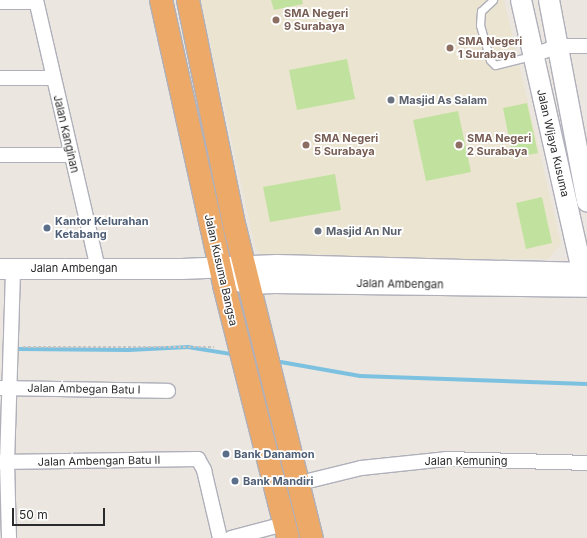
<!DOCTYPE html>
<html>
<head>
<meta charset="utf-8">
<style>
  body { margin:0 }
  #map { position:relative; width:587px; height:538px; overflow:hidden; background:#ebe6df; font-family:Inter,sans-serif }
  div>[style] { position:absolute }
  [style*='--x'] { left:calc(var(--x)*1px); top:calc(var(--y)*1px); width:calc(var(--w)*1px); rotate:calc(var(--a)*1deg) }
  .education>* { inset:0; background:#ebe4d0 }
  .pitch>* { inset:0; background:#c1e29e }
  .stream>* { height:3.5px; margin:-1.75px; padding:0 1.75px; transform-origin:1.75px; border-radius:1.75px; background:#7dc1e1 }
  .path>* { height:2px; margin-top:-1px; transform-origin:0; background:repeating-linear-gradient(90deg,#c4c4c4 0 3px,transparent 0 5px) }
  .roads { filter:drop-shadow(1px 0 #afb0ba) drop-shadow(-1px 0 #afb0ba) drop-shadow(0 1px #afb0ba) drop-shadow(0 -1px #afb0ba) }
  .lane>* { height:7px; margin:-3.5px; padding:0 3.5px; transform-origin:3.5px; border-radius:3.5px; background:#fff }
  .street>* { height:14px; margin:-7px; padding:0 7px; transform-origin:7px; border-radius:7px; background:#fff }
  .secondary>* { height:20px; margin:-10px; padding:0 10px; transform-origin:10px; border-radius:10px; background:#fff }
  .highway>* { height:22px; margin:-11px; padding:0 11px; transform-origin:11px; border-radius:11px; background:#eda968 }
  .dots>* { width:11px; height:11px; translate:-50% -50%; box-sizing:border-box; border:2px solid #fff; border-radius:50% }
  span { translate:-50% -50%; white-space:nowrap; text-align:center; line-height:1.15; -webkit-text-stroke:3.5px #fff; paint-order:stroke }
  .education-label { font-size:11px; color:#785e54; font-weight:700 }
  .left { translate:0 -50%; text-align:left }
  .worship-label { font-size:11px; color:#5b616d; font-weight:700 }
  .street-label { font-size:11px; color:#2b2b2b }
  .service-label { font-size:11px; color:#4e5e75; font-weight:700 }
  .scale { position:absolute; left:12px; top:508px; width:93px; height:18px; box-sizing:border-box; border:2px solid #2b2b2b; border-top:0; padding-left:5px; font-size:12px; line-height:14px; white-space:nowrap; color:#2b2b2b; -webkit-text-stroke:3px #fff; paint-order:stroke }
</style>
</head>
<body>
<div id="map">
  <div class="education">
    <div style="clip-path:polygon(201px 0,504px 0,561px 244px,548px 259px,384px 259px,265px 256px,261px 254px,255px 247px)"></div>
  </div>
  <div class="pitch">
    <div style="clip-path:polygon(271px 0,302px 0,303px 4px,274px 10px)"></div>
    <div style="clip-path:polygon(347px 59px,355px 99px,297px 110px,289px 70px)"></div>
    <div style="clip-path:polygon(527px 103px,538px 153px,513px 158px,503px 108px)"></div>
    <div style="clip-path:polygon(458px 111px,471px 172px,426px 181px,413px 120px)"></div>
    <div style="clip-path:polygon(335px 174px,341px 210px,270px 222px,263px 187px)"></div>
    <div style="clip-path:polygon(542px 197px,552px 243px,526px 249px,516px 203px)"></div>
  </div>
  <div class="stream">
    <div style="--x:19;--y:349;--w:110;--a:0.5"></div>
    <div style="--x:129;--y:350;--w:59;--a:-2.9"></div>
    <div style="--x:188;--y:347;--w:44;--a:9.2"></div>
    <div style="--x:281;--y:362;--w:80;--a:10"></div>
    <div style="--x:360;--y:376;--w:227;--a:2"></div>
  </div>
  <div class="path">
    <div style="--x:23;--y:347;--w:191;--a:0"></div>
  </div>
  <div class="roads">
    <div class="lane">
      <div style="--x:493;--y:0;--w:16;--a:137"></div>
      <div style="--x:481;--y:11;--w:14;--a:94"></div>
      <div style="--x:480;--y:25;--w:36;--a:74"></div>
      <div style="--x:490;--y:60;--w:7;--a:45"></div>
      <div style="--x:495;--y:65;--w:37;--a:-14"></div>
    </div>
    <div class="street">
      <div style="--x:36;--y:0;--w:275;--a:77"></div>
      <div style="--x:0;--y:2;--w:36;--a:0"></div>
      <div style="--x:533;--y:55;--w:28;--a:-19"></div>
      <div style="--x:559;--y:46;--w:28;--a:0"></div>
      <div style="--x:0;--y:78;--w:53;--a:0"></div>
      <div style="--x:0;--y:155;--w:70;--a:0"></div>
      <div style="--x:0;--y:388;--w:168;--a:1"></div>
      <div style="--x:0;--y:462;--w:198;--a:-0.9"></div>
      <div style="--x:198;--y:459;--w:13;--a:61"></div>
      <div style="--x:204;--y:470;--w:70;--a:76.8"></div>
      <div style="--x:300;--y:483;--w:63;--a:-13.8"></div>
      <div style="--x:361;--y:468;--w:85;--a:-6"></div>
      <div style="--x:446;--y:459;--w:141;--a:1.6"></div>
      <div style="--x:9;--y:538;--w:75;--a:-91.5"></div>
      <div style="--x:7;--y:463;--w:195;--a:-88.2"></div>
      <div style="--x:231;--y:538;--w:55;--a:-14.8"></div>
    </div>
    <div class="secondary">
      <div style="--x:521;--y:0;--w:292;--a:77.3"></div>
      <div style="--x:549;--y:0;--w:205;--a:79.3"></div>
      <div style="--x:220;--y:267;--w:17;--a:45"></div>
      <div style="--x:232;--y:279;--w:17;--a:17"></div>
      <div style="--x:248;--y:284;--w:26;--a:-2"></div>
      <div style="--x:274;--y:283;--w:313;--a:0.7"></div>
      <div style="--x:0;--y:269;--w:182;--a:0"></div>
      <div style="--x:182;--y:269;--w:95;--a:-2.4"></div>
      <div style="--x:277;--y:265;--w:310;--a:1.5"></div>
    </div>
    <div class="highway">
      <div style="--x:161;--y:0;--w:292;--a:77.5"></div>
      <div style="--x:224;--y:285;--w:261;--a:75.8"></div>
      <div style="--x:188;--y:0;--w:233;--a:78.4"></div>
      <div style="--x:235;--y:228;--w:319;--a:76.1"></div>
    </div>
  </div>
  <div class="dots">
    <div style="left:276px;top:20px;background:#8d6e63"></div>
    <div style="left:450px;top:48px;background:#8d6e63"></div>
    <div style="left:391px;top:100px;background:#6b7280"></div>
    <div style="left:306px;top:145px;background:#8d6e63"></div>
    <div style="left:459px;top:145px;background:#8d6e63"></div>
    <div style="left:47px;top:228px;background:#5c6f8a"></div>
    <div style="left:318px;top:231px;background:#6b7280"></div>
    <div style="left:226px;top:454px;background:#5c6f8a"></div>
    <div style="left:235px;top:481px;background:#5c6f8a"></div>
  </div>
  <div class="education-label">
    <span class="left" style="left:284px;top:20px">SMA Negeri<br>9 Surabaya</span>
    <span class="left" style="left:458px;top:48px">SMA Negeri<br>1 Surabaya</span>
    <span class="left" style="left:314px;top:145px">SMA Negeri<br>5 Surabaya</span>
    <span class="left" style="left:467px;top:145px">SMA Negeri<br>2 Surabaya</span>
  </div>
  <div class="worship-label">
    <span class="left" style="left:399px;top:100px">Masjid As Salam</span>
    <span class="left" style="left:326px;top:231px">Masjid An Nur</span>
  </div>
  <div class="street-label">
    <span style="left:66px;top:134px;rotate:77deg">Jalan Kanginan</span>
    <span style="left:553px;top:143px;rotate:77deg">Jalan Wijaya Kusuma</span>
    <span style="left:74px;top:268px">Jalan Ambengan</span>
    <span style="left:221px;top:270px;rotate:77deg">Jalan Kusuma Bangsa</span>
    <span style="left:400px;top:284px;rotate:1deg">Jalan Ambengan</span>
    <span style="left:84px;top:389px;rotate:1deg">Jalan Ambegan Batu I</span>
    <span style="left:99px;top:461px;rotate:-1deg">Jalan Ambengan Batu II</span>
    <span style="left:466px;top:461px">Jalan Kemuning</span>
  </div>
  <div class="service-label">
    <span class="left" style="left:55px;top:228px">Kantor Kelurahan<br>Ketabang</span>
    <span class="left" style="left:234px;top:454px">Bank Danamon</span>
    <span class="left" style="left:243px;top:481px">Bank Mandiri</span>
  </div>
  <div class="scale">50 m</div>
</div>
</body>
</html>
